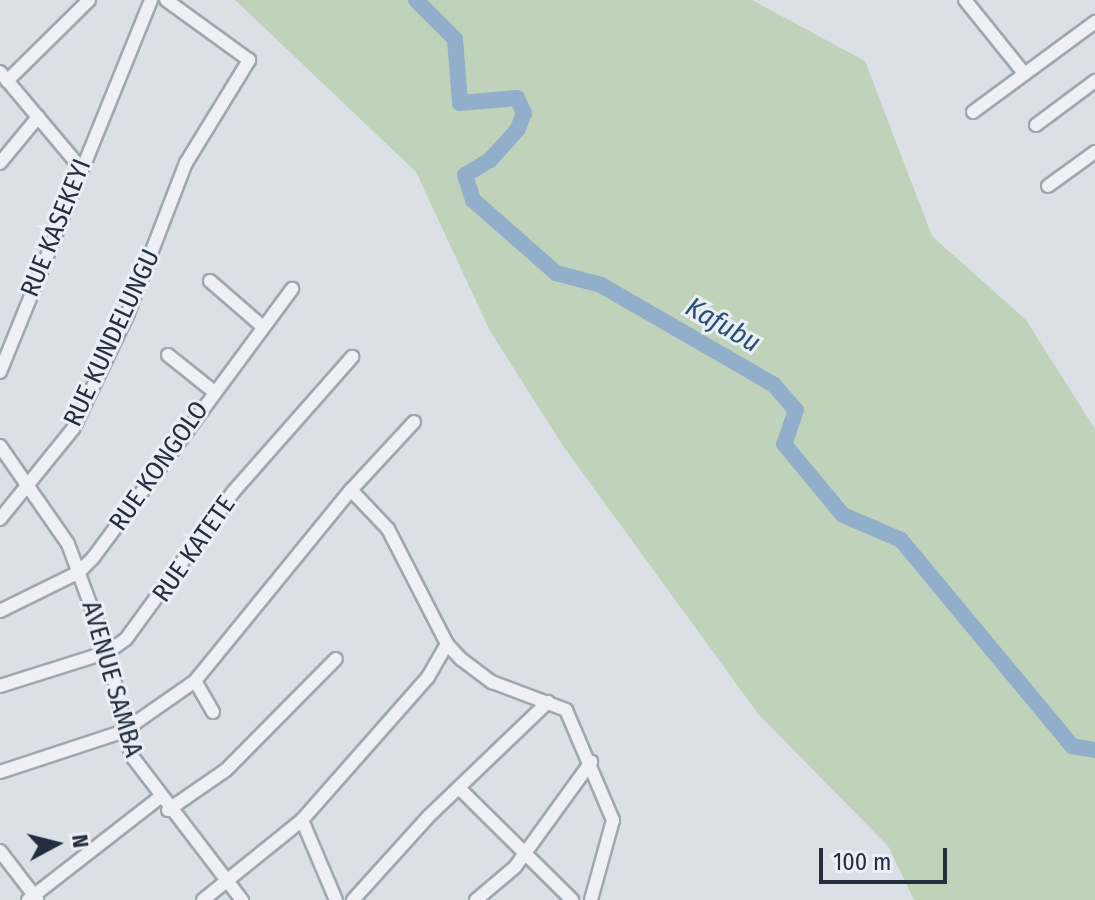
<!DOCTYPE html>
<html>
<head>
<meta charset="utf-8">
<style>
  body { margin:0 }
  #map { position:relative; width:1095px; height:900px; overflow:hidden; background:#dbe0e7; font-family:"Fira Sans Condensed",sans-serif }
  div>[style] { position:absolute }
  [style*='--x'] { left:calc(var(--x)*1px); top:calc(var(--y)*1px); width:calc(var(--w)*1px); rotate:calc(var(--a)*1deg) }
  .green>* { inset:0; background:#c1d2bb }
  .river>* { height:16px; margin:-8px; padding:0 8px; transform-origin:8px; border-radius:8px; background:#91afcb }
  .roads { filter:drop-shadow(2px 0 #a0a7b1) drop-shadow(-2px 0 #a0a7b1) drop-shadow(0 2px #a0a7b1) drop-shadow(0 -2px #a0a7b1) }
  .minor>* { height:12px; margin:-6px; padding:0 6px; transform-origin:6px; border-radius:6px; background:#eef0f5 }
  span { translate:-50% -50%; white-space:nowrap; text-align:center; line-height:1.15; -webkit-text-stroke:6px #eaeff5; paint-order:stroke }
  .street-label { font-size:26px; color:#242e3e }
  .water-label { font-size:28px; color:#2a4e75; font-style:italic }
  .north { position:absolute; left:16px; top:804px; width:80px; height:80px; -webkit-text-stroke:6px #eaeff5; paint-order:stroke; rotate:83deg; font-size:22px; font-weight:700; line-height:32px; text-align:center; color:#242e3e }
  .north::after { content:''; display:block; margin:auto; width:28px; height:36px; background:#242e3e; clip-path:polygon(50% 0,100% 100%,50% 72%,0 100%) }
  .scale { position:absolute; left:819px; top:848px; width:128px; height:36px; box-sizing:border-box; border:4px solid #242e3e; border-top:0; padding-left:10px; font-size:24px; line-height:28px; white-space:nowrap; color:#242e3e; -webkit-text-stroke:6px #eaeff5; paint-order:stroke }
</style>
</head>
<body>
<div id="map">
  <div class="green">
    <div style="clip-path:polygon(235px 0,752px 0,865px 61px,932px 236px,1026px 320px,1095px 429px,1095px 900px,914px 900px,888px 846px,759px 715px,563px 446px,490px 331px,416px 172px)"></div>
  </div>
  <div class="river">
    <div style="--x:416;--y:0;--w:55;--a:45"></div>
    <div style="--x:455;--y:39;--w:64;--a:85.5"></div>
    <div style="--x:460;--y:103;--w:57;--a:-5"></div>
    <div style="--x:517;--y:98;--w:17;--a:65"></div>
    <div style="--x:524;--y:113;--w:17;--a:111"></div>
    <div style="--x:518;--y:129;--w:42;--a:132.1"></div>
    <div style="--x:490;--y:160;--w:29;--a:149"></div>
    <div style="--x:465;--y:175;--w:26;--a:72"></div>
    <div style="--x:473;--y:200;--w:111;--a:41.3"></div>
    <div style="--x:556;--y:273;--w:47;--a:14.9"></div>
    <div style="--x:601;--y:285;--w:200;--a:30"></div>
    <div style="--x:774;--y:385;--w:33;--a:49"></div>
    <div style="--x:796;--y:410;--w:36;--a:109"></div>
    <div style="--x:784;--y:444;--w:92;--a:50.3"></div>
    <div style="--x:843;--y:515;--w:63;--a:23.3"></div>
    <div style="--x:901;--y:540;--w:268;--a:50.3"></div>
    <div style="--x:1072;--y:746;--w:23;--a:10"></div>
  </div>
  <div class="roads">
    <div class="minor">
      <div style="--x:965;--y:0;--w:94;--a:51.1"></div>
      <div style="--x:0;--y:72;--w:124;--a:49.9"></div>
      <div style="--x:7;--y:81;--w:115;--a:-44.6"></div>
      <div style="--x:973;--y:112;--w:152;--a:-36.4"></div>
      <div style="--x:1036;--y:125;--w:74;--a:-36.7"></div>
      <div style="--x:0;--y:163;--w:60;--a:-50.4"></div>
      <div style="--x:1048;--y:186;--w:58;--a:-35.9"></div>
      <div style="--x:210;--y:281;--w:69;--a:40.9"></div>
      <div style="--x:168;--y:355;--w:58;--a:38.7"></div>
      <div style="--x:0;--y:372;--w:401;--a:-67.9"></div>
      <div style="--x:414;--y:422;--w:93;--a:132.8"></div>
      <div style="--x:351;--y:490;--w:54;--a:46.5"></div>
      <div style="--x:388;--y:529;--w:129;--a:62.8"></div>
      <div style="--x:447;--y:644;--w:21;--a:47"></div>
      <div style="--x:461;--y:659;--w:39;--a:37"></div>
      <div style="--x:492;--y:682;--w:79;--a:20.7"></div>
      <div style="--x:566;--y:710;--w:120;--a:66.9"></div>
      <div style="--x:613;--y:820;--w:83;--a:105.4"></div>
      <div style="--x:0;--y:446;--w:119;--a:55.2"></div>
      <div style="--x:68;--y:544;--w:115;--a:69.7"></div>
      <div style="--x:108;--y:652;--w:106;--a:77.4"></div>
      <div style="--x:131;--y:755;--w:183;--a:52.6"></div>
      <div style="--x:0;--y:519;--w:116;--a:-51"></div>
      <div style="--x:73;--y:429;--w:128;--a:-64.6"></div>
      <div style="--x:128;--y:313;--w:161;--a:-68.9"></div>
      <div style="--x:186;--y:163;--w:121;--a:-58.5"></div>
      <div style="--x:249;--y:60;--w:102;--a:-144.1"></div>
      <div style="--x:0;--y:611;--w:88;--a:-26.3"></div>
      <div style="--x:79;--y:572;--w:20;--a:-45"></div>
      <div style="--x:93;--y:558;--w:335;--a:-53.5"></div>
      <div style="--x:0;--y:686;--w:113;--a:-17.5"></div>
      <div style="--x:108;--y:652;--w:22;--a:-36"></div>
      <div style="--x:126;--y:639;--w:183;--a:-53.9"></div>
      <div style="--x:234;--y:491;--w:179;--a:-48.6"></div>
      <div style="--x:213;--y:712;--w:36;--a:-120"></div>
      <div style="--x:195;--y:681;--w:247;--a:-50.8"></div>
      <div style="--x:0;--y:772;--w:128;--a:-18.2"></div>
      <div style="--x:122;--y:732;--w:89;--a:-34.9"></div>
      <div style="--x:460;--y:789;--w:158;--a:44.7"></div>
      <div style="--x:168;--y:810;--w:70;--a:-34.6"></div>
      <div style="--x:226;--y:770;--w:156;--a:-45.3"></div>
      <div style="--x:302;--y:820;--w:87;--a:67"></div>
      <div style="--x:0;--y:851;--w:61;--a:52.4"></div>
      <div style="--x:28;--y:900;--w:166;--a:-37.9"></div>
      <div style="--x:203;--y:900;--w:127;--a:-38.9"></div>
      <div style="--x:302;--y:820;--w:191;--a:-48.6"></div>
      <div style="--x:428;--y:677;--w:38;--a:-60"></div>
      <div style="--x:353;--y:900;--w:113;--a:-47.9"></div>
      <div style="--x:429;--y:816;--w:165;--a:-43.8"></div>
      <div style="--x:476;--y:900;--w:51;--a:-40.2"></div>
      <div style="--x:515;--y:867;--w:130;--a:-54.1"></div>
    </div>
  </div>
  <div class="street-label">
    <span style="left:56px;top:228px;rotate:-68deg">RUE KASEKEYI</span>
    <span style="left:112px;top:338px;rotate:-65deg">RUE KUNDELUNGU</span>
    <span style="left:159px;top:466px;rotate:-55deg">RUE KONGOLO</span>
    <span style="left:194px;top:549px;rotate:-55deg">RUE KATETE</span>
    <span style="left:112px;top:679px;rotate:74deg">AVENUE SAMBA</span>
  </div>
  <div class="water-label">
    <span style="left:723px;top:325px;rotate:30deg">Kafubu</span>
  </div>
  <div class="north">N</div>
  <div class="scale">100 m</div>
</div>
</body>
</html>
